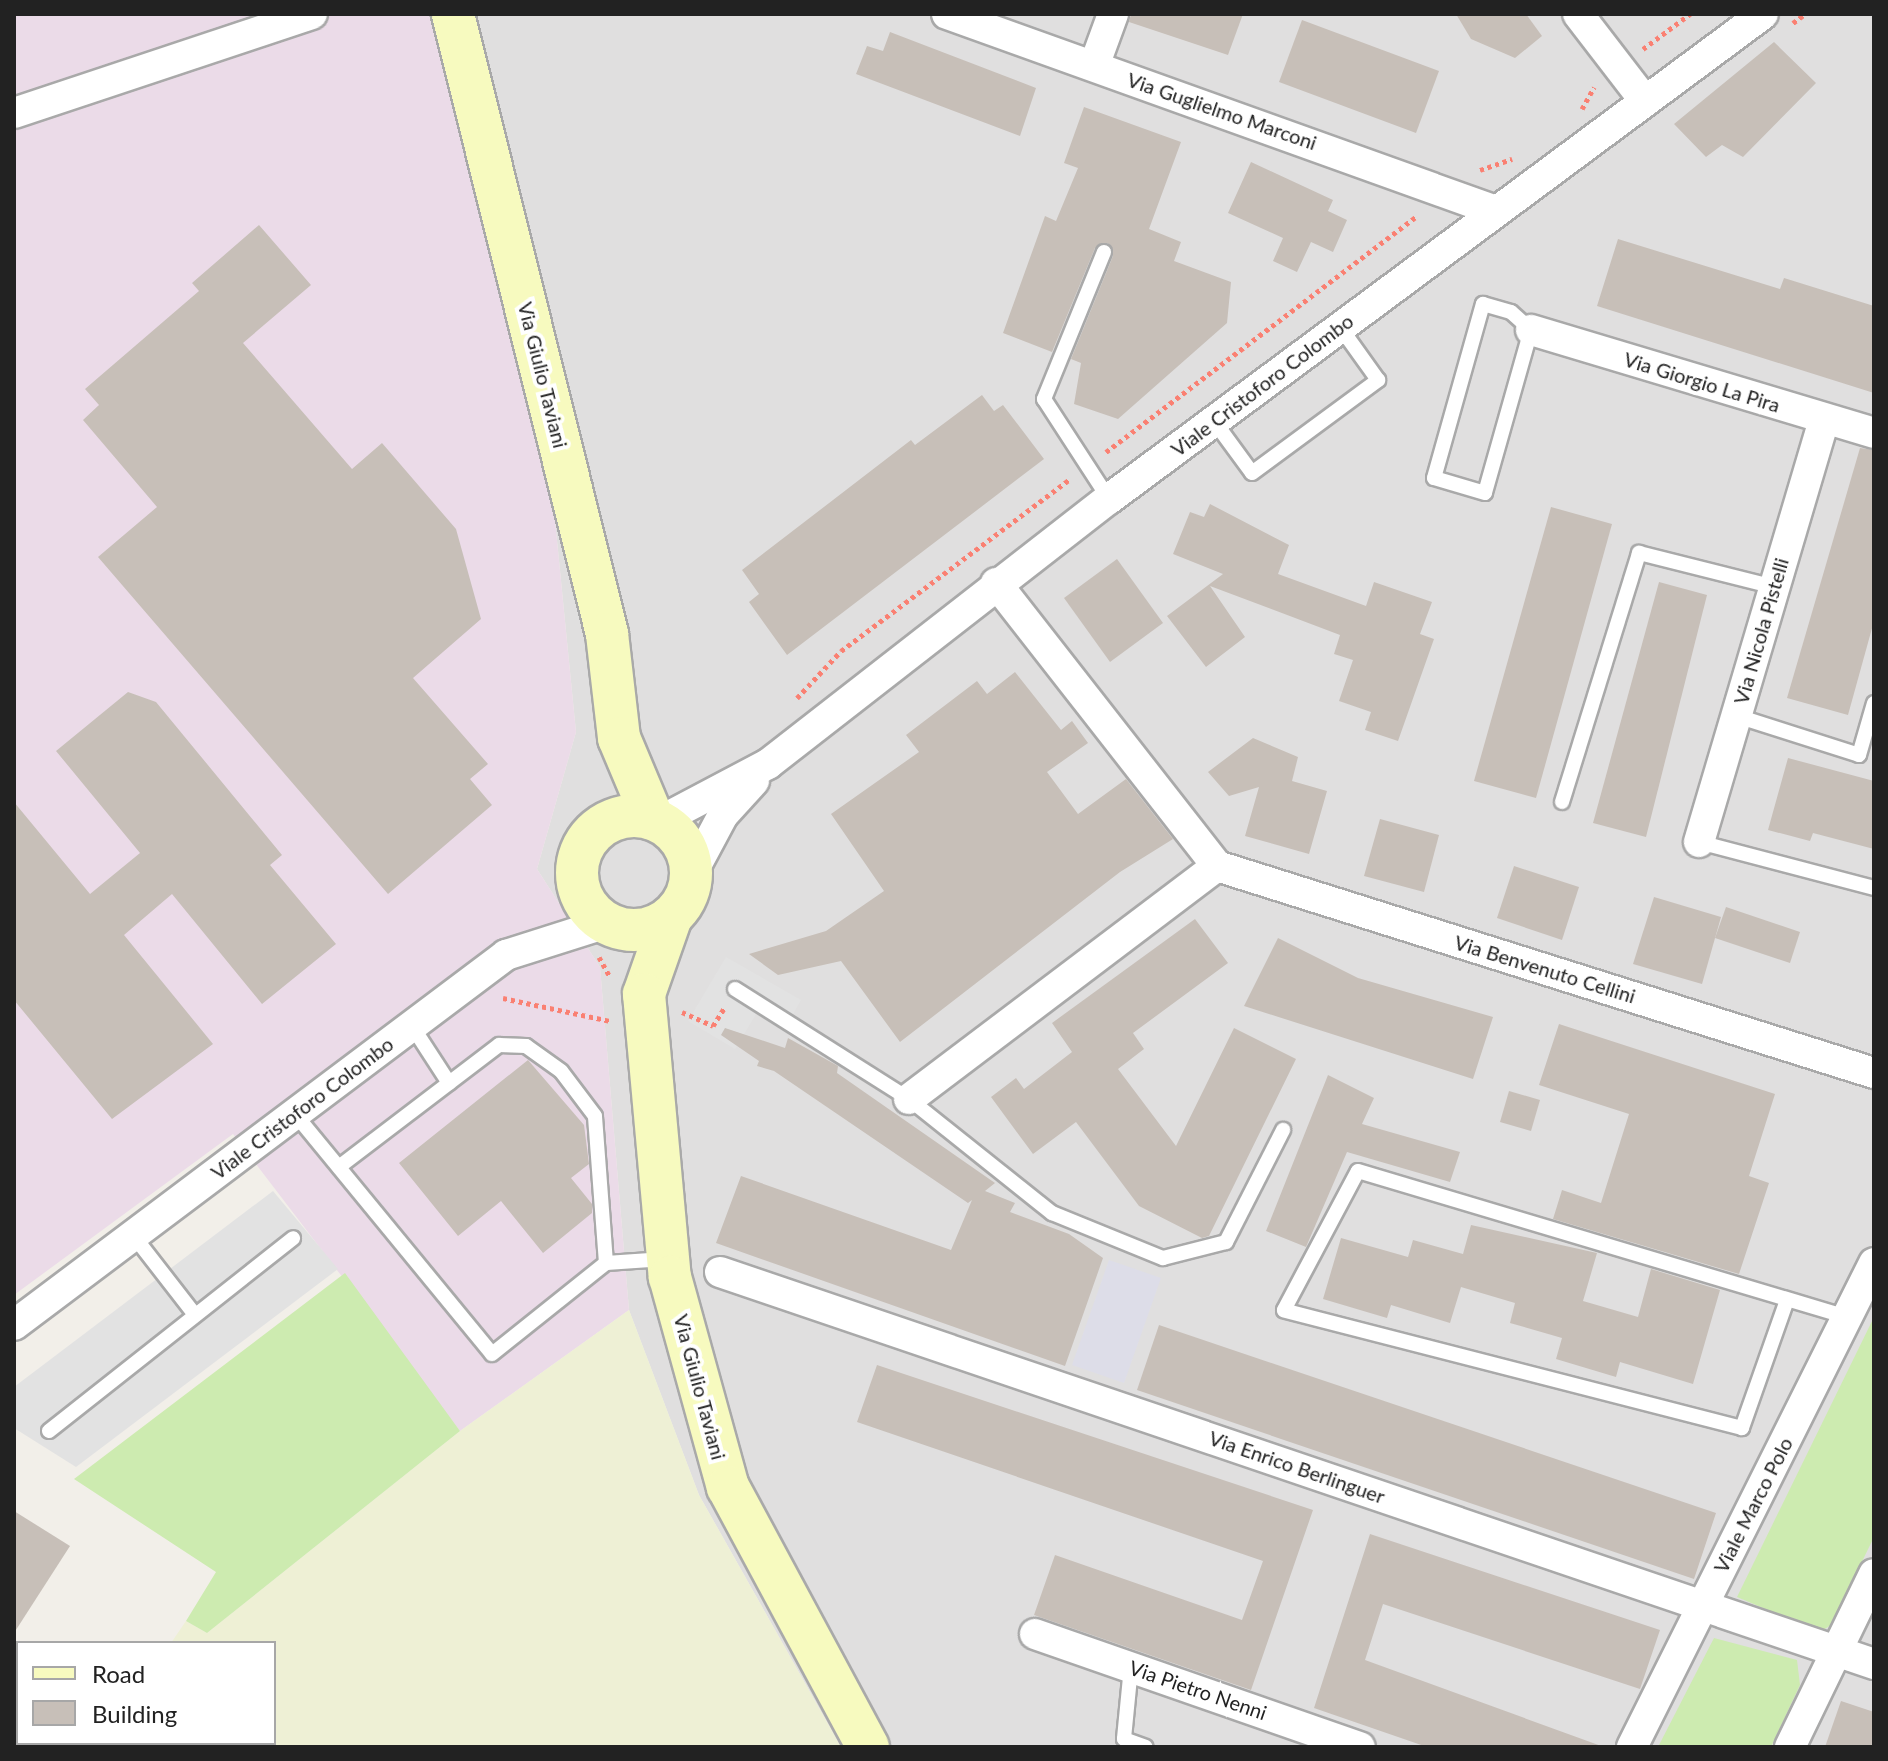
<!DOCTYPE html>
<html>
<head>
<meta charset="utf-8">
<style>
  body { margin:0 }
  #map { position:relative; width:1888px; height:1761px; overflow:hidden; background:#f2efe9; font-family:Lato,sans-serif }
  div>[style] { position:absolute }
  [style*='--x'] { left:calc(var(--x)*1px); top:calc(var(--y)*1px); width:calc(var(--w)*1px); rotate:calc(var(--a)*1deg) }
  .residential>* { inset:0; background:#e0dfdf }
  .industrial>* { inset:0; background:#ebdbe8 }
  .farmland>* { inset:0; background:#eef0d5 }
  .grass>* { inset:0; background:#cdebb0 }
  .parking>* { inset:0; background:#e2e2e2 }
  .plaza>* { inset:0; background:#dddde8 }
  .building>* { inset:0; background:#c7bfb8 }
  .path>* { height:5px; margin-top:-2.5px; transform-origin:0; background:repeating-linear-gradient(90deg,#fa8072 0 4px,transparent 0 8px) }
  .roads { filter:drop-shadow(2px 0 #a9a9a9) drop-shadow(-2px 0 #a9a9a9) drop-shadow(0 2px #a9a9a9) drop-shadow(0 -2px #a9a9a9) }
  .service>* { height:14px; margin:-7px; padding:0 7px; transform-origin:7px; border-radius:7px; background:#fff }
  .minor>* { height:30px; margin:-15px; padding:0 15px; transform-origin:15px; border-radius:15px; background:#fff }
  .secondary>* { height:42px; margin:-21px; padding:0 21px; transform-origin:21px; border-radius:21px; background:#f7fabf }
  .secondary>.ring { margin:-21px; padding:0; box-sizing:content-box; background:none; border:42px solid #f7fabf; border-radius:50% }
  span { translate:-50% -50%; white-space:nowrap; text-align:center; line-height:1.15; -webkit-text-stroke:8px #fff; paint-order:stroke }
  .street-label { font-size:20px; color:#222 }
  .frame { position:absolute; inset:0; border:16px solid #222; pointer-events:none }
  .legend { position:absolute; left:16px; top:1641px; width:260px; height:104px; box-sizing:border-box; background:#fff; border:2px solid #a7a7a7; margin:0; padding:10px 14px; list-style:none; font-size:24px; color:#222 }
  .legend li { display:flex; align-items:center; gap:16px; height:40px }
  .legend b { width:40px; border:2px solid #a7a7a7 }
</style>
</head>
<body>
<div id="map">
  <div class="residential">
    <div style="clip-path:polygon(432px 14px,1874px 14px,1874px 1747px,841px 1747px,699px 1495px,629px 1310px,600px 967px,537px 869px,576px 732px,551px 480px)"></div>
  </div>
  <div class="industrial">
    <div style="clip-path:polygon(14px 14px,432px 14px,551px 480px,576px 732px,537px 869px,600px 967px,629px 1310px,460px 1431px,233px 1134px,14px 1295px)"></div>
  </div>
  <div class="farmland">
    <div style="clip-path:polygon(629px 1310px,699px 1495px,841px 1747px,100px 1747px,274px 1743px,274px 1643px,171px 1643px,186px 1621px,207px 1633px,460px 1431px)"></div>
  </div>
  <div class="grass">
    <div style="clip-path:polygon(345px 1273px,460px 1431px,207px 1633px,186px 1621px,216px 1572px,74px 1479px)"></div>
    <div style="clip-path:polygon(1874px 1317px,1874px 1537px,1831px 1625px,1820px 1632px,1737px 1597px)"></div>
    <div style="clip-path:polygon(1714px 1638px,1797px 1660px,1800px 1685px,1771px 1747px,1658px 1747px)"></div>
  </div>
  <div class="parking">
    <div style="clip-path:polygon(726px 957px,801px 1000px,784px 1030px,756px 1014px,735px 1049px,688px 1021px)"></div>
    <div style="clip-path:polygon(273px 1191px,338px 1269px,76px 1467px,14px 1428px,14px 1387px)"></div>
  </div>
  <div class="plaza">
    <div style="clip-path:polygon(1109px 1260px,1161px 1278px,1124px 1383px,1072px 1365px)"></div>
  </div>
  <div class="building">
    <div style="clip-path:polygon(1131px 14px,1243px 14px,1228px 55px,1129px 22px)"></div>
    <div style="clip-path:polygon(1456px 14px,1526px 14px,1542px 36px,1515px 58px,1471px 39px)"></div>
    <div style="clip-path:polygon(1302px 20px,1439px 71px,1416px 133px,1279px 82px)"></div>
    <div style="clip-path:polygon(890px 32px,1036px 88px,1020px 136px,856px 74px,867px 46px,883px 51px)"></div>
    <div style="clip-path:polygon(1774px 42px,1816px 83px,1743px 157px,1722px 145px,1706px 157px,1674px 124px)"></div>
    <div style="clip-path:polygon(1084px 107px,1181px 142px,1149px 229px,1181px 242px,1174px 261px,1231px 282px,1227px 323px,1118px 419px,1074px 404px,1081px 363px,1071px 359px,1113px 256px,1108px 243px,1095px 248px,1052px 352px,1003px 333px,1045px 216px,1056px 221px,1078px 168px,1064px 163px)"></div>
    <div style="clip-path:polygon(1251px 162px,1333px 200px,1328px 211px,1347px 220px,1333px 252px,1311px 242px,1297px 272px,1273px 261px,1283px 238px,1228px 213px)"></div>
    <div style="clip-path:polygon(259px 225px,311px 285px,243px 343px,352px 469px,382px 443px,456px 529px,481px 619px,413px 678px,488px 764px,470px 779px,492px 805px,388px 894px,98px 557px,157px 507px,83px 420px,99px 405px,85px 389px,199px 291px,192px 283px)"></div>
    <div style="clip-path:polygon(1618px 239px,1780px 289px,1784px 278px,1874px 306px,1874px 393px,1597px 306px)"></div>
    <div style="clip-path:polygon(982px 395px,994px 411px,1003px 405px,1044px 459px,787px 655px,749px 602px,759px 594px,742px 570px,911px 440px,915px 445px)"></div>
    <div style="clip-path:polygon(1860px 448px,1874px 450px,1874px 621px,1848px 715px,1787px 698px)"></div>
    <div style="clip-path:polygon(1210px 504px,1289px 545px,1278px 574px,1366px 606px,1374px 582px,1432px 602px,1420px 634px,1434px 639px,1398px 741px,1365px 730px,1371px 712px,1339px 701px,1353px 660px,1334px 654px,1340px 635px,1210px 586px,1245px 637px,1206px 667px,1167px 616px,1223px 574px,1173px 554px,1190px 512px,1204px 517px)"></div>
    <div style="clip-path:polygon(1551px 507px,1612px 524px,1536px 798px,1474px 781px)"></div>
    <div style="clip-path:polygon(1117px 559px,1163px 623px,1110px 662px,1064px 598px)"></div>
    <div style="clip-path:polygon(1659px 582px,1707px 595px,1646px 837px,1593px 823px)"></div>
    <div style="clip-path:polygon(1015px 672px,1061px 730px,1072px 721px,1088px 743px,1047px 772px,1078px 814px,1126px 779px,1173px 839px,1120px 872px,900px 1042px,841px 961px,778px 975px,749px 954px,826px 931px,884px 891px,831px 814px,919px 752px,906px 735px,977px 681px,987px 694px)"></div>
    <div style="clip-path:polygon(128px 692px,156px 702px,282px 855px,270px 865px,336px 944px,262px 1004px,172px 894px,124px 935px,213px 1044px,112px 1119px,14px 1000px,14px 802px,90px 894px,140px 853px,56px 751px)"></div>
    <div style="clip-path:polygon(1253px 738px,1298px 757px,1292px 781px,1327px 791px,1309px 854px,1245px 836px,1259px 787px,1229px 796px,1208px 772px)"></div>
    <div style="clip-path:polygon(1788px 758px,1874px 781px,1874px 849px,1813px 833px,1810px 841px,1768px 830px)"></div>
    <div style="clip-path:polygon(1380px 819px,1439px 835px,1424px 892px,1364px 876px)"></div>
    <div style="clip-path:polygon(1514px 866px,1579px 887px,1562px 940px,1497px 918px)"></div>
    <div style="clip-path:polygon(1654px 897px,1721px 917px,1702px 984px,1633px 964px)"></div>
    <div style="clip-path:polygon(1726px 907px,1800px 932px,1790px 963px,1715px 938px)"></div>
    <div style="clip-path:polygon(1195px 919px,1228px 963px,1133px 1033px,1144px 1049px,1118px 1069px,1176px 1146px,1234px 1028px,1296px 1059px,1209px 1236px,1202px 1238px,1139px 1206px,1076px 1122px,1033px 1154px,991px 1097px,1016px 1078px,1024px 1089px,1072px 1052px,1052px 1023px)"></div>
    <div style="clip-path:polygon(1278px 938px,1358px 978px,1493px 1017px,1473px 1079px,1244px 1006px)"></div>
    <div style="clip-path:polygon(1559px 1024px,1775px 1094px,1749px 1176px,1769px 1183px,1739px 1274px,1553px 1219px,1562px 1190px,1601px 1203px,1629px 1114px,1539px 1085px)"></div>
    <div style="clip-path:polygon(725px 1028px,785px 1048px,788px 1038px,838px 1066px,837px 1073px,995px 1183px,985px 1191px,1015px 1203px,1010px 1212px,1069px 1234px,1103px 1258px,1065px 1366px,716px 1243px,741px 1176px,951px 1250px,972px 1200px,968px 1203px,774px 1071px,757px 1066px,759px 1061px,721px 1035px)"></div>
    <div style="clip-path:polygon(528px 1060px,584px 1125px,589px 1164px,571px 1178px,592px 1204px,592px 1213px,543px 1253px,501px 1201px,458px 1236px,399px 1163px)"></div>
    <div style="clip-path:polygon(1328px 1075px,1374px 1098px,1362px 1124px,1460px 1152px,1450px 1182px,1347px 1152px,1306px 1247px,1266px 1231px)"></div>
    <div style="clip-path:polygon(1509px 1091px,1540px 1100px,1531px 1131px,1500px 1122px)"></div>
    <div style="clip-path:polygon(1471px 1225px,1597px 1253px,1583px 1301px,1638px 1317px,1651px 1269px,1720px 1290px,1693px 1384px,1620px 1362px,1616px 1377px,1556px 1359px,1562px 1338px,1510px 1323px,1515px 1303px,1461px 1287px,1450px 1323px,1391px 1305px,1387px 1318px,1323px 1299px,1341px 1238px,1408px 1257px,1413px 1240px,1463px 1254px)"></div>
    <div style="clip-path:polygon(1159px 1325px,1716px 1513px,1694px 1579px,1137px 1390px)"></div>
    <div style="clip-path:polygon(877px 1365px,1313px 1510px,1251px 1690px,1034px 1615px,1055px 1555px,1242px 1620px,1263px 1561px,857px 1422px)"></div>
    <div style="clip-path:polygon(14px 1511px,70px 1546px,14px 1633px)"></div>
    <div style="clip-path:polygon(1370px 1534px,1660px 1630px,1640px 1689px,1383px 1604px,1365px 1660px,1604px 1747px,1427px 1747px,1314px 1708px)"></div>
    <div style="clip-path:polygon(1841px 1701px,1874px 1712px,1874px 1747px,1825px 1747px)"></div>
  </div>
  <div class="path">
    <div style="--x:1793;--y:23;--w:15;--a:-37"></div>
    <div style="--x:1643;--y:49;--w:59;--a:-36.7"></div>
    <div style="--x:1582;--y:109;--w:25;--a:-61"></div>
    <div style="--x:1480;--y:170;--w:34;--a:-19"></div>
    <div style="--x:1106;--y:452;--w:390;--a:-37.2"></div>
    <div style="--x:797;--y:698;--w:64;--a:-46.9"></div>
    <div style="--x:841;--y:651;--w:286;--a:-36.9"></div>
    <div style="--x:599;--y:957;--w:21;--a:61"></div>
    <div style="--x:503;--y:998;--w:109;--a:12.1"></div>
    <div style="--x:682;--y:1012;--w:34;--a:24"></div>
    <div style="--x:713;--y:1026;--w:22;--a:-58"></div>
  </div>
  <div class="roads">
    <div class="service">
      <div style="--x:1104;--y:252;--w:159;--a:112.2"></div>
      <div style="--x:1044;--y:399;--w:119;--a:57"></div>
      <div style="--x:1483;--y:304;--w:29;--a:16"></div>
      <div style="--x:1511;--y:312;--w:27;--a:42"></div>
      <div style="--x:1531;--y:330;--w:169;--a:105.8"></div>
      <div style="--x:1485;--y:493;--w:53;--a:-163.6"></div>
      <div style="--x:1434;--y:478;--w:181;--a:-74.3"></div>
      <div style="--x:1214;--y:421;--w:64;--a:53.8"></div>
      <div style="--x:1252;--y:473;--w:157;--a:-36.4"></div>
      <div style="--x:1378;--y:380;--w:65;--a:-125.6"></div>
      <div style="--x:1737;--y:716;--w:128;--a:17.7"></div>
      <div style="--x:1859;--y:755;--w:54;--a:-73.9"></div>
      <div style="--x:1562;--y:802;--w:261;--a:-72.8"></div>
      <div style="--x:1639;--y:553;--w:139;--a:14.1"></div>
      <div style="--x:1699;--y:842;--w:181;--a:14.7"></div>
      <div style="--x:735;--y:989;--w:206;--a:32.3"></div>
      <div style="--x:909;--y:1099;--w:183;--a:38.6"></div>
      <div style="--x:1052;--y:1213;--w:120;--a:22.1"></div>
      <div style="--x:1163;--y:1258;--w:65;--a:-14.3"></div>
      <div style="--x:1226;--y:1242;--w:126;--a:-63"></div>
      <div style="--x:412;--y:1026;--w:68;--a:57"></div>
      <div style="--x:295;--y:1114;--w:310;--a:50.6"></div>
      <div style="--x:492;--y:1354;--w:146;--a:-38.6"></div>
      <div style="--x:606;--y:1263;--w:147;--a:-94.3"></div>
      <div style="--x:595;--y:1116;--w:56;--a:-127.1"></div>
      <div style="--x:561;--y:1071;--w:43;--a:-144.5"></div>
      <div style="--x:526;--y:1046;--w:27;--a:-178"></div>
      <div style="--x:499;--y:1045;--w:201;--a:142.7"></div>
      <div style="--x:133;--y:1235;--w:101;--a:52.2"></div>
      <div style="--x:606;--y:1263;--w:59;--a:-3.9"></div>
      <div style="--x:1787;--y:1300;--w:136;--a:109.4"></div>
      <div style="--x:1742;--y:1428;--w:473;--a:-165.6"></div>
      <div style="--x:1284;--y:1310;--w:157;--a:-62"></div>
      <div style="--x:1358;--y:1171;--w:510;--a:16.62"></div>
      <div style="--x:49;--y:1431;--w:311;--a:-38.3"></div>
      <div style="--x:1131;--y:1667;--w:72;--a:95.6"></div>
      <div style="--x:1124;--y:1739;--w:23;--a:20"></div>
      <div style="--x:126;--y:1743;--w:4;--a:63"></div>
    </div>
    <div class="minor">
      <div style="--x:947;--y:14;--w:583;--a:19.74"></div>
      <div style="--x:1578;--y:14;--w:110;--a:52.4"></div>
      <div style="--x:1094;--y:66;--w:55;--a:-69.9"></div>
      <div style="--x:14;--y:113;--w:314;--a:-18.4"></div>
      <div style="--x:1531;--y:330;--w:358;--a:16.7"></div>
      <div style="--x:996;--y:583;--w:359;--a:52"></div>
      <div style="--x:1217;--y:866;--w:689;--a:17.49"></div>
      <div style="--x:660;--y:821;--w:122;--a:-27.8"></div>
      <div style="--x:768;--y:764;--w:432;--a:-37.9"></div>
      <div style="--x:1109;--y:499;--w:814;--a:-36.56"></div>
      <div style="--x:1699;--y:842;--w:441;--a:-73.5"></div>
      <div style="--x:691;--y:875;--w:68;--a:-61.9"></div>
      <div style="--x:723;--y:815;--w:46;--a:-47.6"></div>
      <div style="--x:909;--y:1099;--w:386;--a:-37.1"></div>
      <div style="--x:720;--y:1272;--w:1219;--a:18.76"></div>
      <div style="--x:14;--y:1325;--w:616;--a:-36.94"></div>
      <div style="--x:506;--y:955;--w:106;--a:-17.6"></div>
      <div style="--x:1035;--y:1634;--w:344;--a:19.2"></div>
      <div style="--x:1632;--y:1747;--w:541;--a:-63.43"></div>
      <div style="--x:1790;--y:1747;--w:192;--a:-64.1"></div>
    </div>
    <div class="secondary">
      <div style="--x:453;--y:14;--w:639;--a:76.05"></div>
      <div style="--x:607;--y:634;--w:105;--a:83.4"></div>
      <div style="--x:619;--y:738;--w:88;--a:67.2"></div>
      <div class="ring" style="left:577px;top:816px;width:72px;height:72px"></div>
      <div style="--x:671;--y:917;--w:82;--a:109.3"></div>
      <div style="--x:644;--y:994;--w:284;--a:84.8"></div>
      <div style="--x:670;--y:1277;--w:218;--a:74.6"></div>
      <div style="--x:728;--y:1487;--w:295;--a:61.7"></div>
    </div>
  </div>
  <div class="street-label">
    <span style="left:1222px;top:111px;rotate:19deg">Via Guglielmo Marconi</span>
    <span style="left:543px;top:375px;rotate:76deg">Via Giulio Taviani</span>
    <span style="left:1702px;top:382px;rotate:17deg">Via Giorgio La Pira</span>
    <span style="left:1262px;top:385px;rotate:-37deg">Viale Cristoforo Colombo</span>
    <span style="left:1761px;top:631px;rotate:-74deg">Via Nicola Pistelli</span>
    <span style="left:1545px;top:969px;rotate:17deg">Via Benvenuto Cellini</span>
    <span style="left:302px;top:1108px;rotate:-37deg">Viale Cristoforo Colombo</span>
    <span style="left:700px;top:1387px;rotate:75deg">Via Giulio Taviani</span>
    <span style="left:1297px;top:1467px;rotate:19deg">Via Enrico Berlinguer</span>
    <span style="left:1753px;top:1505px;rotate:-63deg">Viale Marco Polo</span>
    <span style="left:1198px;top:1690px;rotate:19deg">Via Pietro Nenni</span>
  </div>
  <div class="frame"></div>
  <ul class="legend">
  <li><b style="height:10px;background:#f7fabf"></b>Road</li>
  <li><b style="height:22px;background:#c7bfb8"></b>Building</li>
  </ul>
</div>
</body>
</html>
